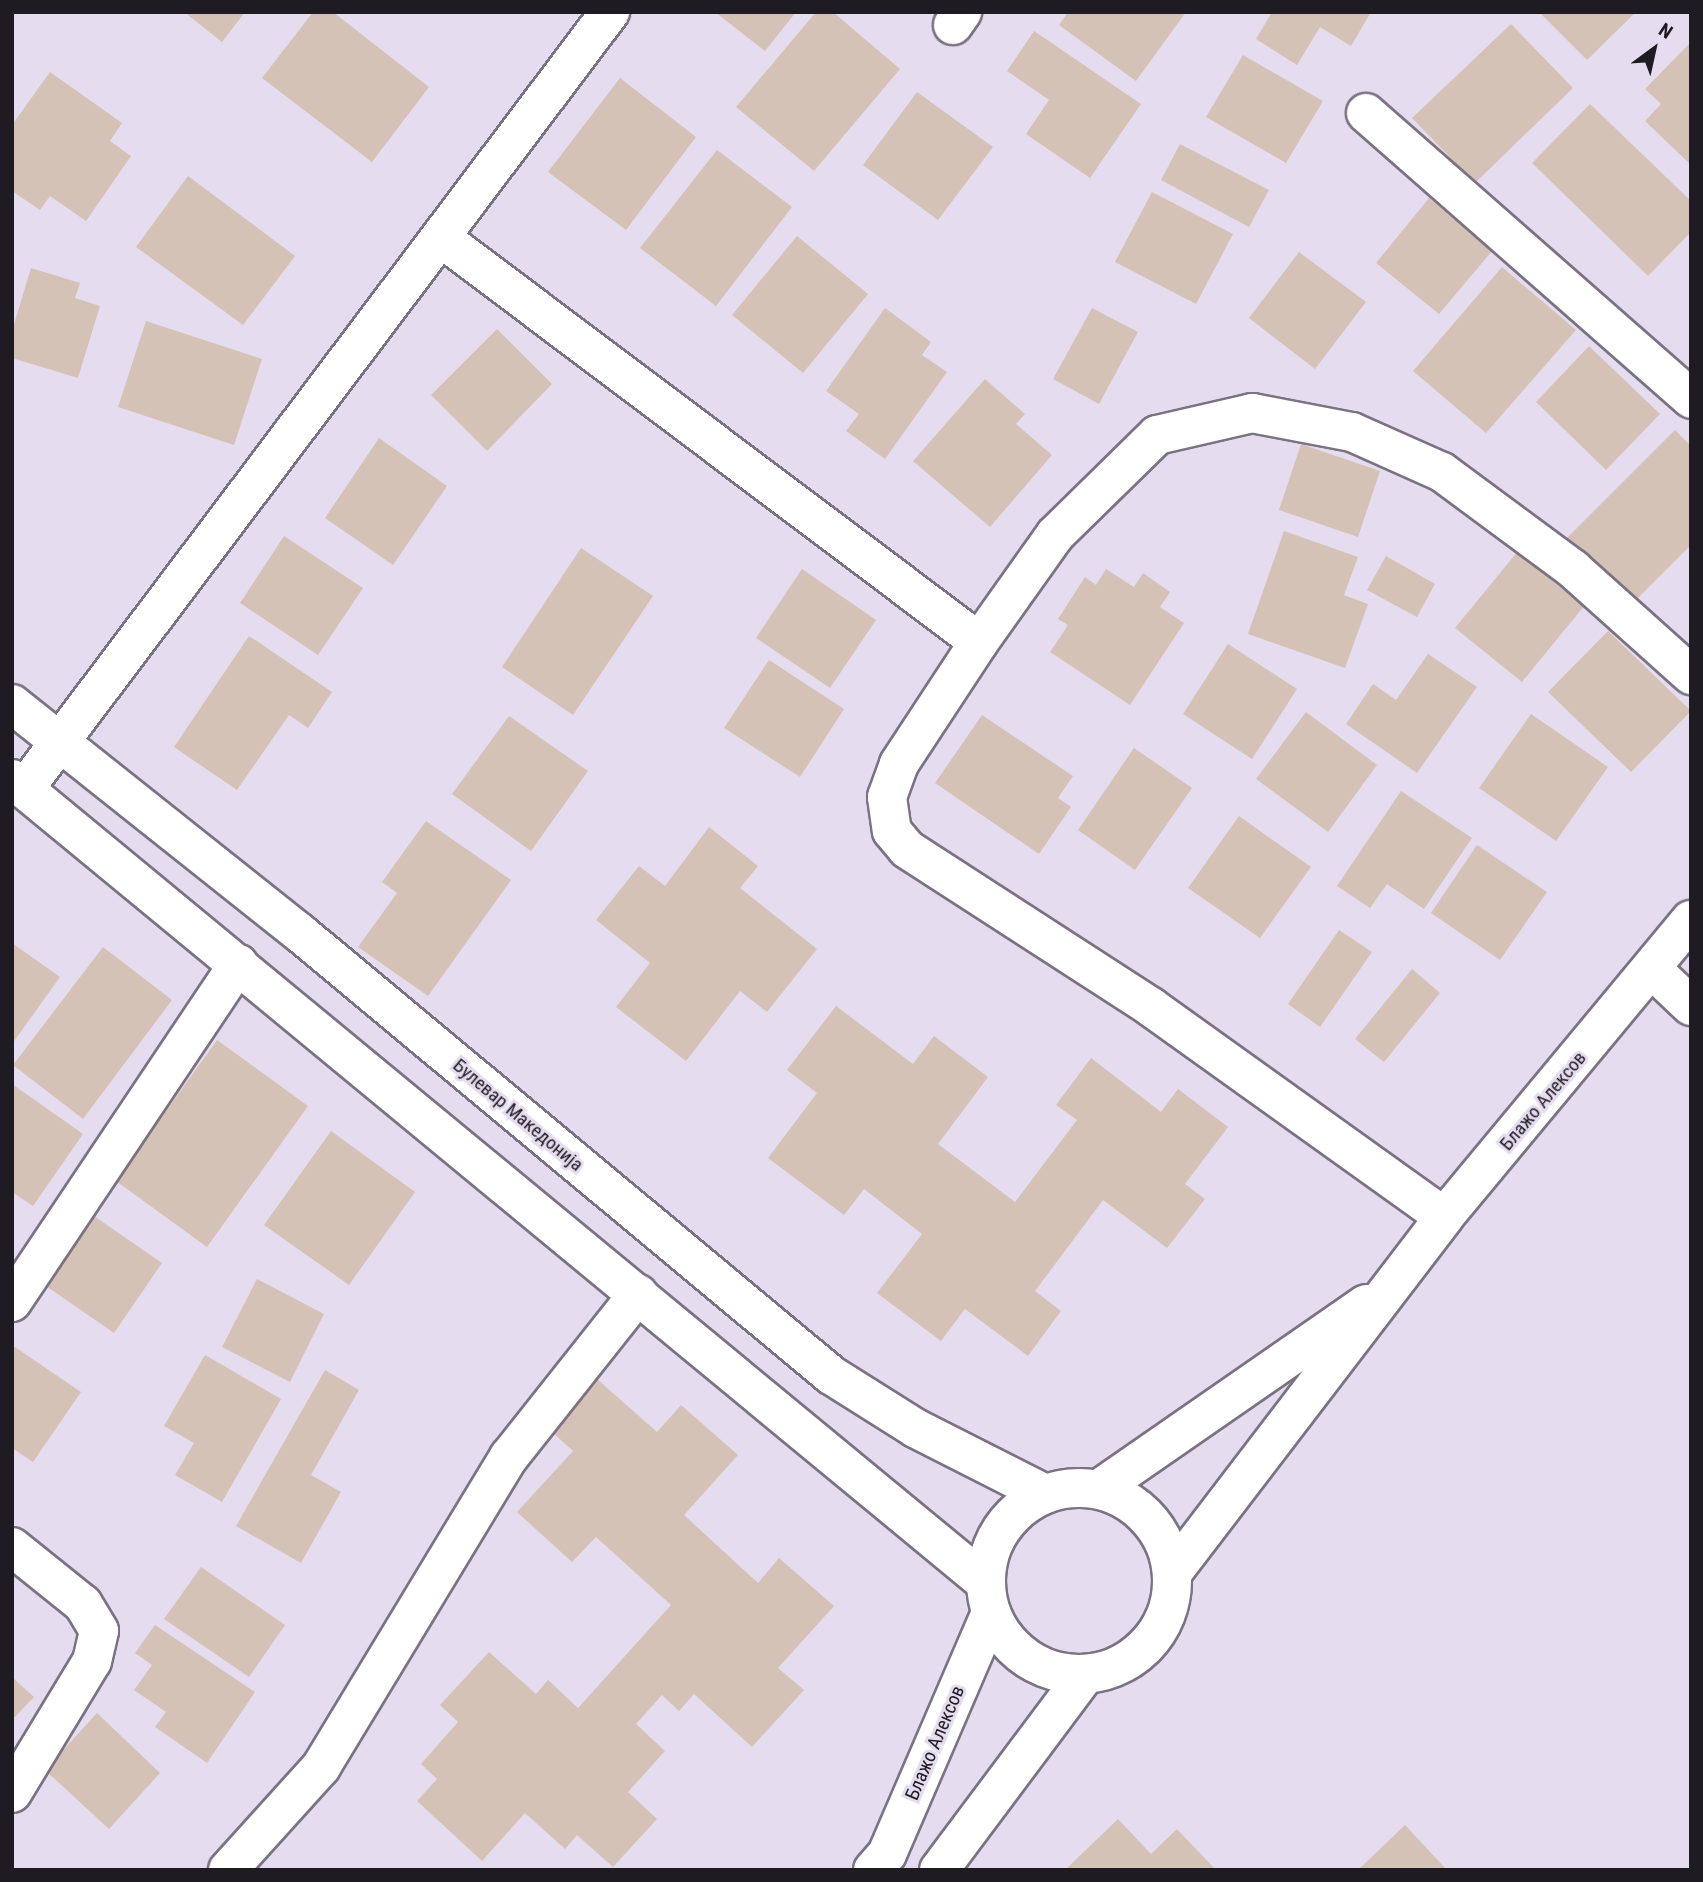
<!DOCTYPE html>
<html>
<head>
<meta charset="utf-8">
<style>
  body { margin:0 }
  #map { position:relative; width:1703px; height:1882px; overflow:hidden; background:#e6dcef; font-family:"Roboto Condensed",sans-serif }
  div>[style] { position:absolute }
  [style*='--x'] { left:calc(var(--x)*1px); top:calc(var(--y)*1px); width:calc(var(--w)*1px); rotate:calc(var(--a)*1deg) }
  .building>* { inset:0; background:#d4c2b6 }
  .roads { filter:drop-shadow(2px 0 #7b7282) drop-shadow(-2px 0 #7b7282) drop-shadow(0 2px #7b7282) drop-shadow(0 -2px #7b7282) }
  .minor>* { height:38px; margin:-19px; padding:0 19px; transform-origin:19px; border-radius:19px; background:#fff }
  .minor>.ring { margin:-19px; padding:0; box-sizing:content-box; background:none; border:38px solid #fff; border-radius:50% }
  span { translate:-50% -50%; white-space:nowrap; text-align:center; line-height:1.15; -webkit-text-stroke:6px #e6dcef; paint-order:stroke }
  .street-label { font-size:19px; color:#1f1b22 }
  .frame { position:absolute; inset:0; border:14px solid #1f1b22; pointer-events:none }
  .north { position:absolute; left:1619px; top:14px; width:70px; height:70px; -webkit-text-stroke:5px #e6dcef; paint-order:stroke; rotate:33deg; font-size:19px; font-weight:700; line-height:28px; text-align:center; color:#1f1b22 }
  .north::after { content:''; display:block; margin:auto; width:24px; height:32px; background:#1f1b22; clip-path:polygon(50% 0,100% 100%,50% 72%,0 100%) }
</style>
</head>
<body>
<div id="map">
  <div class="building">
    <div style="clip-path:polygon(184px 12px,245px 12px,222px 42px)"></div>
    <div style="clip-path:polygon(313px 12px,333px 12px,429px 87px,372px 162px,262px 78px)"></div>
    <div style="clip-path:polygon(715px 12px,796px 12px,765px 51px)"></div>
    <div style="clip-path:polygon(816px 12px,833px 12px,900px 69px,814px 171px,736px 107px)"></div>
    <div style="clip-path:polygon(1068px 12px,1186px 12px,1136px 81px,1059px 25px)"></div>
    <div style="clip-path:polygon(1272px 12px,1371px 12px,1351px 46px,1320px 27px,1297px 65px,1256px 39px)"></div>
    <div style="clip-path:polygon(1539px 12px,1636px 12px,1587px 60px)"></div>
    <div style="clip-path:polygon(1511px 24px,1573px 88px,1475px 183px,1412px 118px)"></div>
    <div style="clip-path:polygon(1034px 31px,1141px 104px,1090px 178px,1026px 134px,1049px 100px,1007px 71px)"></div>
    <div style="clip-path:polygon(1691px 42px,1691px 165px,1645px 121px,1661px 104px,1645px 89px)"></div>
    <div style="clip-path:polygon(1243px 55px,1323px 101px,1286px 163px,1206px 117px)"></div>
    <div style="clip-path:polygon(50px 72px,122px 123px,110px 141px,131px 156px,86px 221px,50px 196px,40px 210px,12px 191px,12px 125px)"></div>
    <div style="clip-path:polygon(620px 78px,696px 137px,626px 230px,548px 172px)"></div>
    <div style="clip-path:polygon(917px 92px,993px 147px,938px 220px,863px 165px)"></div>
    <div style="clip-path:polygon(1590px 104px,1691px 201px,1691px 232px,1648px 276px,1532px 163px)"></div>
    <div style="clip-path:polygon(1180px 144px,1269px 190px,1249px 227px,1161px 180px)"></div>
    <div style="clip-path:polygon(717px 150px,792px 207px,716px 306px,640px 248px)"></div>
    <div style="clip-path:polygon(188px 176px,295px 256px,243px 325px,136px 247px)"></div>
    <div style="clip-path:polygon(1152px 192px,1233px 234px,1196px 304px,1115px 262px)"></div>
    <div style="clip-path:polygon(1429px 198px,1492px 251px,1439px 314px,1376px 263px)"></div>
    <div style="clip-path:polygon(797px 236px,868px 294px,803px 373px,732px 315px)"></div>
    <div style="clip-path:polygon(1299px 252px,1366px 302px,1315px 369px,1249px 318px)"></div>
    <div style="clip-path:polygon(1502px 267px,1576px 330px,1486px 433px,1413px 371px)"></div>
    <div style="clip-path:polygon(31px 268px,80px 283px,75px 298px,100px 306px,78px 378px,12px 358px,12px 331px)"></div>
    <div style="clip-path:polygon(885px 308px,931px 342px,922px 355px,947px 372px,885px 459px,846px 431px,859px 414px,826px 391px)"></div>
    <div style="clip-path:polygon(1092px 308px,1138px 332px,1099px 404px,1053px 379px)"></div>
    <div style="clip-path:polygon(146px 321px,262px 359px,234px 445px,118px 407px)"></div>
    <div style="clip-path:polygon(497px 329px,552px 384px,487px 451px,431px 395px)"></div>
    <div style="clip-path:polygon(1589px 346px,1660px 414px,1606px 470px,1536px 402px)"></div>
    <div style="clip-path:polygon(985px 379px,1025px 414px,1016px 424px,1052px 455px,990px 527px,913px 461px)"></div>
    <div style="clip-path:polygon(1675px 430px,1691px 446px,1691px 545px,1630px 606px,1564px 541px)"></div>
    <div style="clip-path:polygon(379px 438px,447px 486px,393px 565px,325px 518px)"></div>
    <div style="clip-path:polygon(1301px 444px,1380px 471px,1358px 537px,1279px 510px)"></div>
    <div style="clip-path:polygon(1284px 531px,1358px 557px,1344px 595px,1368px 604px,1345px 668px,1248px 634px)"></div>
    <div style="clip-path:polygon(284px 536px,363px 588px,318px 655px,240px 603px)"></div>
    <div style="clip-path:polygon(581px 548px,653px 596px,573px 715px,502px 667px)"></div>
    <div style="clip-path:polygon(1518px 551px,1585px 605px,1522px 682px,1455px 628px)"></div>
    <div style="clip-path:polygon(1386px 556px,1435px 584px,1417px 617px,1367px 590px)"></div>
    <div style="clip-path:polygon(802px 569px,876px 620px,830px 688px,756px 638px)"></div>
    <div style="clip-path:polygon(1106px 569px,1134px 587px,1143px 573px,1170px 592px,1160px 607px,1184px 623px,1130px 705px,1050px 652px,1068px 625px,1058px 619px,1085px 577px,1096px 585px)"></div>
    <div style="clip-path:polygon(1608px 631px,1691px 711px,1631px 772px,1548px 692px)"></div>
    <div style="clip-path:polygon(249px 636px,332px 692px,308px 728px,289px 715px,237px 790px,174px 747px)"></div>
    <div style="clip-path:polygon(1228px 644px,1297px 689px,1252px 759px,1183px 714px)"></div>
    <div style="clip-path:polygon(1428px 654px,1477px 687px,1417px 773px,1346px 724px,1373px 684px,1396px 700px)"></div>
    <div style="clip-path:polygon(769px 660px,844px 709px,800px 777px,724px 728px)"></div>
    <div style="clip-path:polygon(1306px 712px,1377px 765px,1328px 832px,1256px 779px)"></div>
    <div style="clip-path:polygon(1531px 714px,1608px 767px,1556px 841px,1479px 788px)"></div>
    <div style="clip-path:polygon(982px 715px,1073px 776px,1058px 798px,1071px 807px,1039px 854px,935px 783px)"></div>
    <div style="clip-path:polygon(509px 716px,588px 771px,531px 851px,452px 794px)"></div>
    <div style="clip-path:polygon(1134px 748px,1192px 788px,1135px 870px,1078px 830px)"></div>
    <div style="clip-path:polygon(1401px 791px,1472px 838px,1424px 909px,1387px 884px,1370px 908px,1337px 886px)"></div>
    <div style="clip-path:polygon(1239px 816px,1311px 867px,1260px 938px,1188px 888px)"></div>
    <div style="clip-path:polygon(426px 821px,511px 880px,428px 996px,358px 947px,397px 893px,382px 882px)"></div>
    <div style="clip-path:polygon(709px 827px,758px 866px,740px 888px,817px 949px,767px 1012px,740px 991px,686px 1061px,616px 1007px,650px 963px,596px 920px,639px 866px,665px 886px)"></div>
    <div style="clip-path:polygon(1477px 845px,1547px 892px,1500px 960px,1431px 913px)"></div>
    <div style="clip-path:polygon(1339px 930px,1372px 952px,1320px 1027px,1288px 1004px)"></div>
    <div style="clip-path:polygon(12px 943px,60px 977px,12px 1044px)"></div>
    <div style="clip-path:polygon(103px 947px,172px 1000px,83px 1119px,13px 1065px)"></div>
    <div style="clip-path:polygon(1412px 969px,1440px 993px,1384px 1062px,1355px 1039px)"></div>
    <div style="clip-path:polygon(836px 1006px,913px 1064px,934px 1036px,988px 1077px,938px 1144px,1015px 1202px,1077px 1120px,1056px 1105px,1091px 1058px,1161px 1112px,1178px 1089px,1228px 1127px,1185px 1184px,1205px 1199px,1167px 1248px,1103px 1200px,1035px 1291px,1061px 1311px,1028px 1356px,965px 1309px,941px 1341px,877px 1293px,922px 1234px,864px 1189px,844px 1215px,768px 1158px,817px 1093px,787px 1070px)"></div>
    <div style="clip-path:polygon(217px 1040px,308px 1106px,207px 1247px,116px 1181px)"></div>
    <div style="clip-path:polygon(12px 1084px,83px 1134px,33px 1206px,12px 1192px)"></div>
    <div style="clip-path:polygon(331px 1131px,415px 1192px,349px 1285px,264px 1225px)"></div>
    <div style="clip-path:polygon(94px 1216px,162px 1263px,114px 1333px,46px 1286px)"></div>
    <div style="clip-path:polygon(257px 1279px,324px 1314px,290px 1382px,222px 1347px)"></div>
    <div style="clip-path:polygon(12px 1345px,81px 1392px,33px 1462px,12px 1448px)"></div>
    <div style="clip-path:polygon(205px 1355px,281px 1399px,222px 1502px,175px 1475px,194px 1443px,164px 1426px)"></div>
    <div style="clip-path:polygon(325px 1370px,359px 1390px,311px 1475px,341px 1492px,301px 1563px,236px 1526px)"></div>
    <div style="clip-path:polygon(597px 1379px,657px 1432px,681px 1405px,738px 1455px,684px 1515px,758px 1583px,779px 1558px,834px 1606px,778px 1668px,804px 1690px,752px 1747px,694px 1694px,679px 1711px,662px 1695px,636px 1724px,665px 1751px,628px 1792px,657px 1819px,613px 1867px,577px 1835px,565px 1849px,525px 1813px,482px 1861px,417px 1801px,437px 1779px,421px 1764px,458px 1722px,440px 1705px,489px 1652px,536px 1694px,548px 1680px,578px 1708px,671px 1605px,596px 1537px,572px 1562px,517px 1512px,573px 1451px,551px 1431px)"></div>
    <div style="clip-path:polygon(201px 1567px,285px 1625px,249px 1677px,164px 1619px)"></div>
    <div style="clip-path:polygon(155px 1625px,255px 1692px,207px 1763px,155px 1727px,166px 1712px,134px 1690px,152px 1665px,135px 1653px)"></div>
    <div style="clip-path:polygon(12px 1677px,34px 1697px,12px 1720px)"></div>
    <div style="clip-path:polygon(97px 1713px,160px 1773px,109px 1829px,45px 1770px)"></div>
    <div style="clip-path:polygon(1118px 1819px,1151px 1854px,1177px 1829px,1216px 1870px,1065px 1870px)"></div>
    <div style="clip-path:polygon(1405px 1825px,1447px 1870px,1358px 1870px)"></div>
  </div>
  <div class="roads">
    <div class="minor">
      <div style="--x:953;--y:25;--w:16;--a:-55"></div>
      <div style="--x:1366;--y:113;--w:433;--a:41.3"></div>
      <div style="--x:444;--y:240;--w:669;--a:36.92"></div>
      <div style="--x:979;--y:642;--w:146;--a:123.3"></div>
      <div style="--x:899;--y:764;--w:35;--a:110"></div>
      <div style="--x:887;--y:797;--w:34;--a:82"></div>
      <div style="--x:892;--y:831;--w:23;--a:50"></div>
      <div style="--x:907;--y:849;--w:291;--a:32.9"></div>
      <div style="--x:1151;--y:1007;--w:360;--a:35.6"></div>
      <div style="--x:979;--y:642;--w:131;--a:-54.6"></div>
      <div style="--x:1055;--y:535;--w:143;--a:-44.4"></div>
      <div style="--x:1157;--y:435;--w:98;--a:-13"></div>
      <div style="--x:1252;--y:413;--w:102;--a:10.8"></div>
      <div style="--x:1352;--y:432;--w:98;--a:24"></div>
      <div style="--x:1442;--y:472;--w:163;--a:36.5"></div>
      <div style="--x:1573;--y:569;--w:159;--a:41.9"></div>
      <div style="--x:12;--y:704;--w:368;--a:38.5"></div>
      <div style="--x:300;--y:933;--w:691;--a:39.77"></div>
      <div style="--x:831;--y:1375;--w:99;--a:32.2"></div>
      <div style="--x:915;--y:1428;--w:146;--a:26.9"></div>
      <div style="--x:12;--y:779;--w:1262;--a:39.53"></div>
      <div style="--x:25;--y:788;--w:972;--a:-52.99"></div>
      <div style="--x:1654;--y:971;--w:51;--a:43.4"></div>
      <div style="--x:12;--y:1302;--w:407;--a:-56.2"></div>
      <div class="ring" style="left:986px;top:1488px;width:148px;height:148px"></div>
      <div style="--x:1099;--y:1489;--w:325;--a:-34.7"></div>
      <div style="--x:12;--y:1547;--w:91;--a:38.8"></div>
      <div style="--x:83;--y:1604;--w:31;--a:59"></div>
      <div style="--x:99;--y:1631;--w:31;--a:103"></div>
      <div style="--x:92;--y:1661;--w:154;--a:121.2"></div>
      <div style="--x:1173;--y:1572;--w:447;--a:-52.6"></div>
      <div style="--x:1444;--y:1217;--w:386;--a:-50.3"></div>
      <div style="--x:228;--y:1870;--w:139;--a:-47.9"></div>
      <div style="--x:321;--y:1767;--w:363;--a:-58.8"></div>
      <div style="--x:509;--y:1457;--w:208;--a:-51.6"></div>
      <div style="--x:873;--y:1870;--w:21;--a:-49"></div>
      <div style="--x:887;--y:1854;--w:263;--a:-66.7"></div>
      <div style="--x:939;--y:1870;--w:244;--a:-53.2"></div>
    </div>
  </div>
  <div class="street-label">
    <span style="left:1543px;top:1101px;rotate:-50deg">Блажо Алексов</span>
    <span style="left:518px;top:1115px;rotate:40deg">Булевар Македонија</span>
    <span style="left:935px;top:1743px;rotate:-67deg">Блажо Алексов</span>
  </div>
  <div class="frame"></div>
  <div class="north">N</div>
</div>
</body>
</html>
